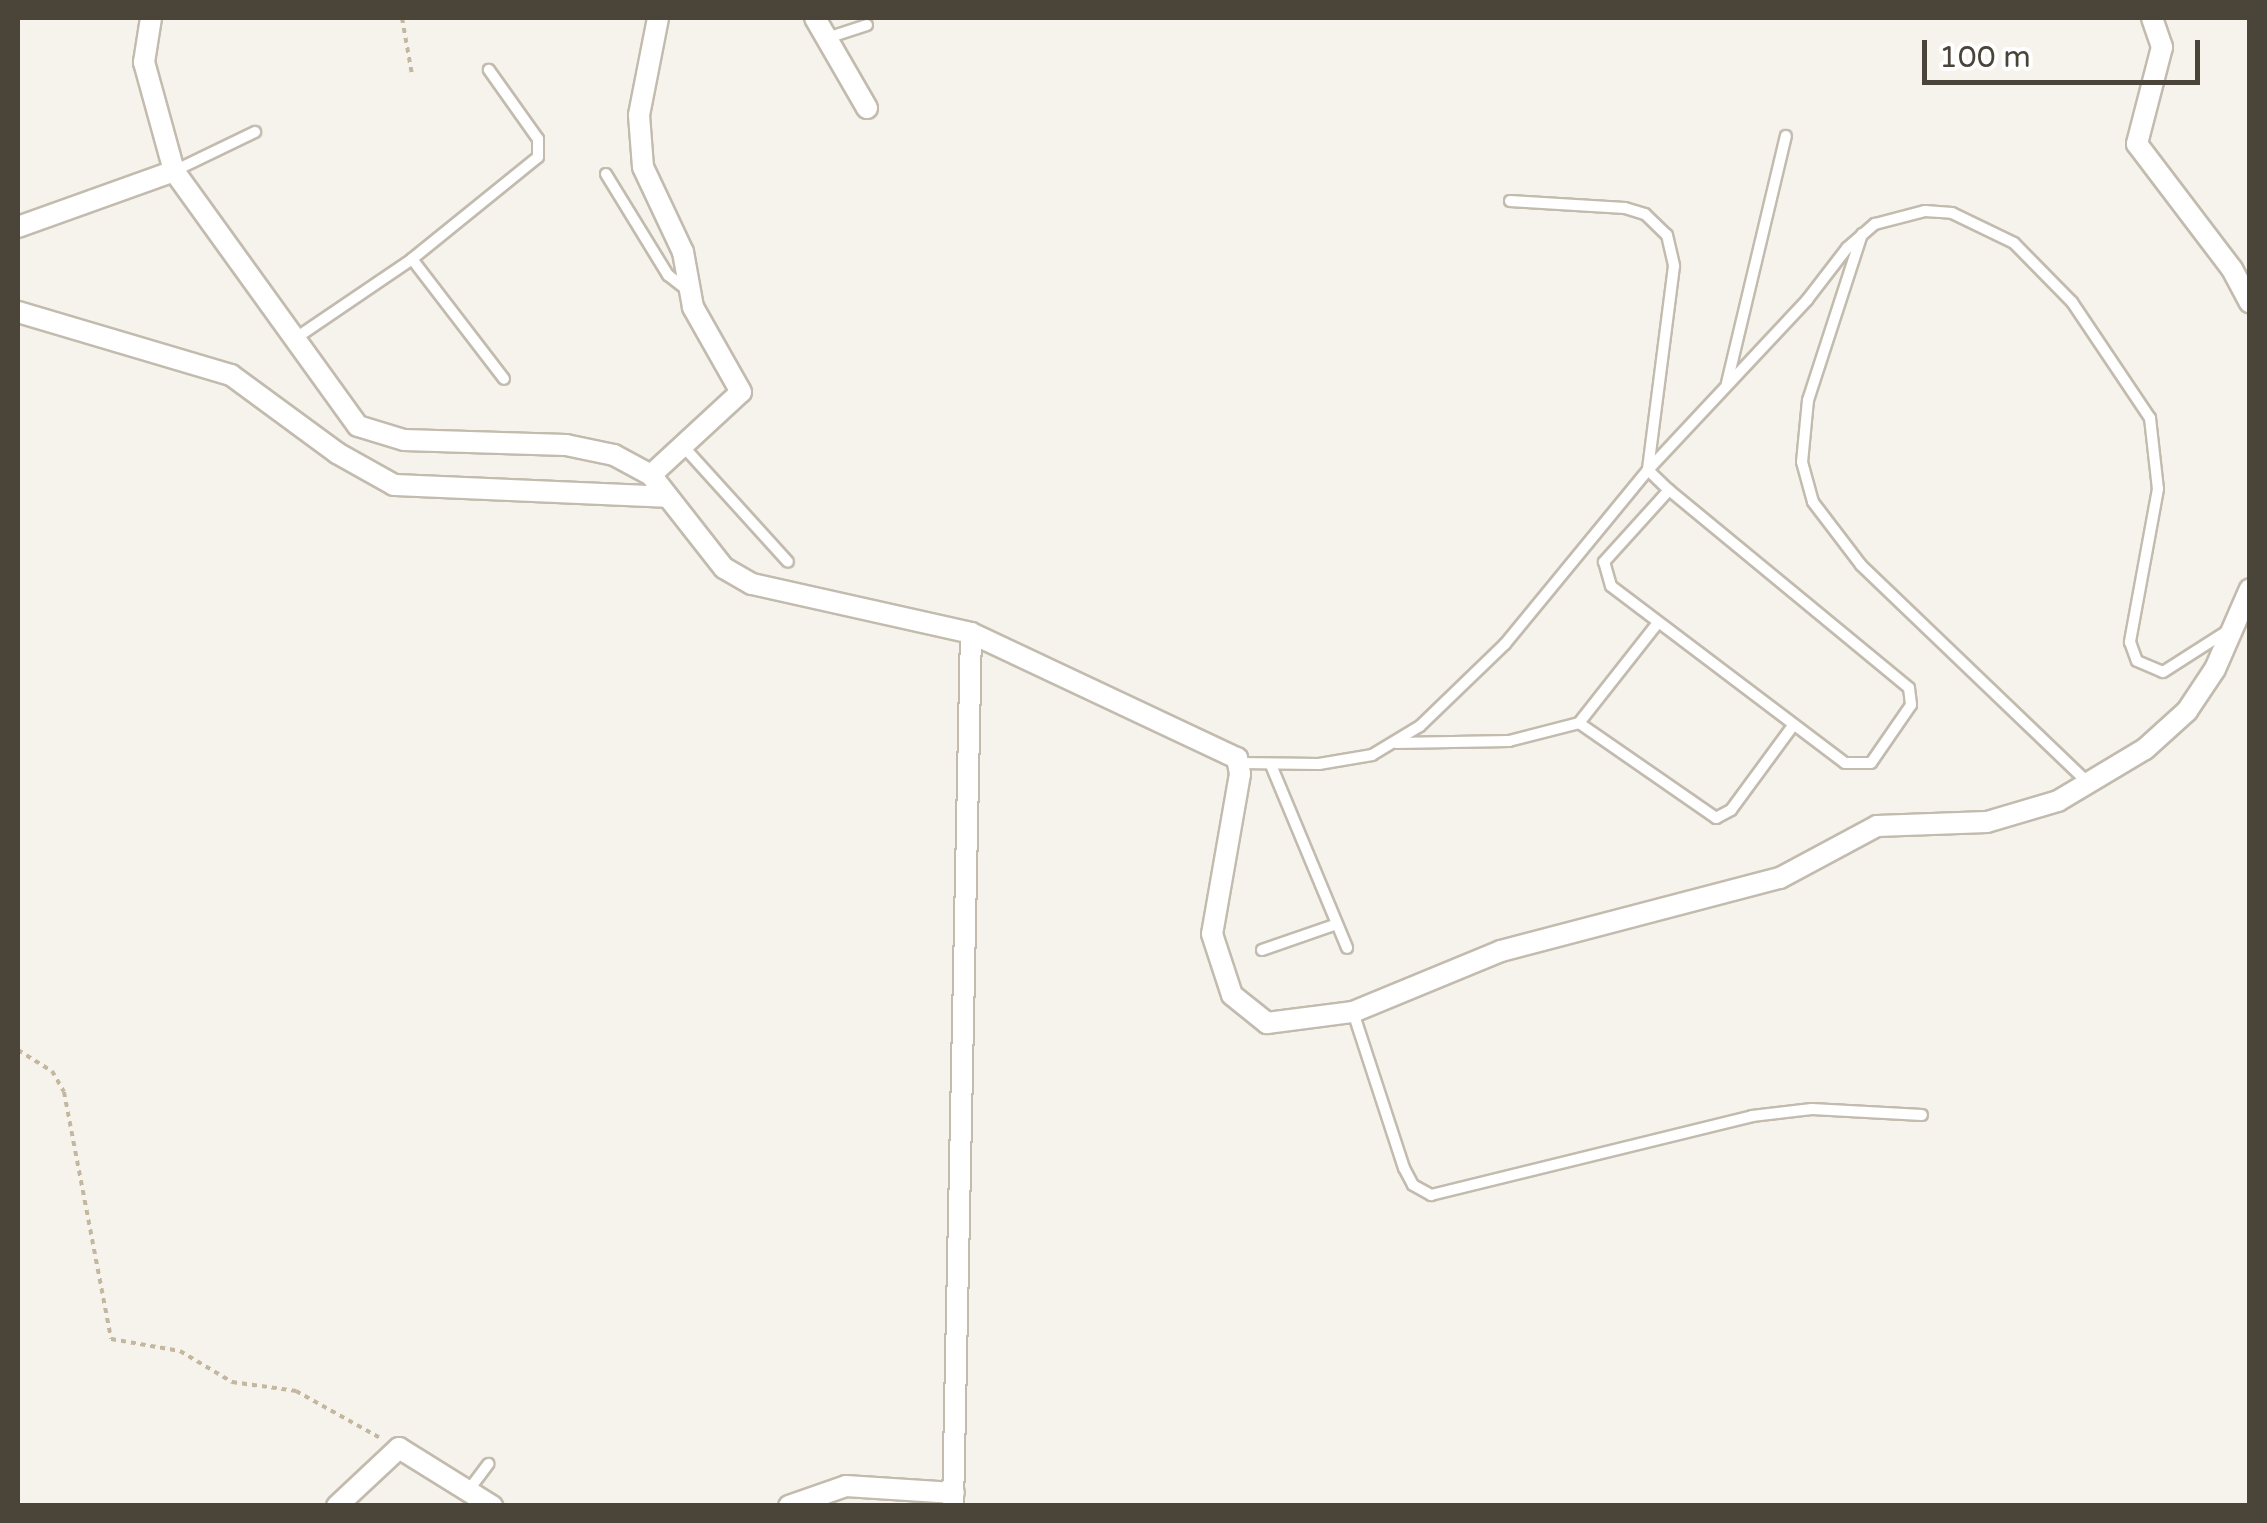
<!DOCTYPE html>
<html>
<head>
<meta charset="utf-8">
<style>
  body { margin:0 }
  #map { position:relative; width:2267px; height:1523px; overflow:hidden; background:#f6f3ec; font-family:"Varela Round",sans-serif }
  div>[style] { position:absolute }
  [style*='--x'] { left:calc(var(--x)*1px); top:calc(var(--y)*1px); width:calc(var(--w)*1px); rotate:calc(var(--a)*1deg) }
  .path>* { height:4px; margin-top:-2px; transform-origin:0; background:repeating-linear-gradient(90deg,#c4b79f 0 5px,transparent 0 10px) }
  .roads { filter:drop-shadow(2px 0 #c2bbae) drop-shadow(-2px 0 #c2bbae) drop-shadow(0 2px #c2bbae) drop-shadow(0 -2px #c2bbae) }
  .lane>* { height:10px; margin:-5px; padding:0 5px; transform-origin:5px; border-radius:5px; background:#fff }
  .street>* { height:20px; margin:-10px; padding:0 10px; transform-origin:10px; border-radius:10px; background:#fff }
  span { translate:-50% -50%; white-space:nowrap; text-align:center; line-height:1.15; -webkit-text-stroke:10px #fff; paint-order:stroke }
  .frame { position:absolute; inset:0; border:20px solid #4b4439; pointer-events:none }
  .scale { position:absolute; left:1922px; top:40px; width:278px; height:45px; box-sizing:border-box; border:5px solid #4b4439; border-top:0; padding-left:12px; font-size:30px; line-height:35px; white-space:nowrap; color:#4b4439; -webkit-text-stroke:8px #fff; paint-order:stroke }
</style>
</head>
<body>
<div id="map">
  <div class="path">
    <div style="--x:402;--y:18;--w:58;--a:80"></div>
    <div style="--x:18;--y:1050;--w:40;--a:32"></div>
    <div style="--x:52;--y:1071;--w:24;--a:60"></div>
    <div style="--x:64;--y:1092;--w:251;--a:79.2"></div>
    <div style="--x:111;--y:1339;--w:70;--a:9.9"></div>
    <div style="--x:180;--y:1351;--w:61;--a:30.8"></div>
    <div style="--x:232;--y:1382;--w:65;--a:8"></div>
    <div style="--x:296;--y:1391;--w:96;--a:29.2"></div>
  </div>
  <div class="roads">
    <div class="lane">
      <div style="--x:827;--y:38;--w:42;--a:-18"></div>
      <div style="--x:174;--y:171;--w:90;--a:-25.7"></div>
      <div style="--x:606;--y:174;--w:119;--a:58.5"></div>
      <div style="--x:668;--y:275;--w:24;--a:38"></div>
      <div style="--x:1510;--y:201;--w:115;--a:3.5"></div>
      <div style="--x:1625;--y:208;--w:21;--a:17"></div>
      <div style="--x:1645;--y:214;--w:30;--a:44"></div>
      <div style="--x:1667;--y:235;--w:32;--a:77"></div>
      <div style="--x:1674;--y:266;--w:206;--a:97.3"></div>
      <div style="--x:1648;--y:470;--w:29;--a:44"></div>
      <div style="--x:1862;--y:234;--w:175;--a:108"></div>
      <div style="--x:1808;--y:400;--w:62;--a:95.5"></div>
      <div style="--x:1802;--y:462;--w:41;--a:74.6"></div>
      <div style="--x:1813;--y:502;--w:79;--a:52.7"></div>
      <div style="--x:1861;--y:565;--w:313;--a:43.8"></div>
      <div style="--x:412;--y:259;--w:151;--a:52.5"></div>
      <div style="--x:293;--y:340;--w:144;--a:-34.2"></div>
      <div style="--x:412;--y:259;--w:162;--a:-39"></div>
      <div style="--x:538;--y:157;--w:18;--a:-90"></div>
      <div style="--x:538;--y:139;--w:85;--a:-125.4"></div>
      <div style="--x:1727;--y:383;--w:254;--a:-76.6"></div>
      <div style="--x:683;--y:446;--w:156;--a:47.8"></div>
      <div style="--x:1669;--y:490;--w:311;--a:39.5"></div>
      <div style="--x:1909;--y:688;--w:17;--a:83"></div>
      <div style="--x:1911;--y:705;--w:70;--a:124.6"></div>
      <div style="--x:1871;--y:763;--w:26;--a:180"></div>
      <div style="--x:1845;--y:763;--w:293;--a:-142.9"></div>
      <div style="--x:1611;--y:586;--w:25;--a:-106"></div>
      <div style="--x:1604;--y:562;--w:97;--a:-47.9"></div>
      <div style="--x:1579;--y:723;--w:167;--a:34.7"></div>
      <div style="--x:1716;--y:818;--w:17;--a:-28"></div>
      <div style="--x:1731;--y:810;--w:103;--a:-53.7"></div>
      <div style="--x:1396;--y:743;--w:113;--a:-1"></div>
      <div style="--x:1509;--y:741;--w:72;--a:-14.4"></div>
      <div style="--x:1579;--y:723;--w:126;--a:-51.8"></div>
      <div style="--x:1240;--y:763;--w:79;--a:0.7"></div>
      <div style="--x:1319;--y:764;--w:54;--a:-9.6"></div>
      <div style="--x:1372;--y:755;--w:56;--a:-31.1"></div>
      <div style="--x:1420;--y:726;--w:118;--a:-44"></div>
      <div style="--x:1505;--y:644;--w:225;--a:-50.6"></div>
      <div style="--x:1648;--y:470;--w:233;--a:-46.9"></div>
      <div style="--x:1807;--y:300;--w:66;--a:-52.4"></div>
      <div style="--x:1847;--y:248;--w:37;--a:-41"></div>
      <div style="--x:1875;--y:224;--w:52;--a:-14.6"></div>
      <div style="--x:1925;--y:211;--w:27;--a:4"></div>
      <div style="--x:1952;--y:213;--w:69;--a:25.8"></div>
      <div style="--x:2014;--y:243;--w:83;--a:45.5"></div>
      <div style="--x:2072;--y:302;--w:140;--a:56.1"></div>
      <div style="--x:2150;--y:418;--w:71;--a:83.6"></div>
      <div style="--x:2158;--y:489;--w:156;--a:100.4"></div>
      <div style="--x:2130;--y:642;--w:20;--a:70"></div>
      <div style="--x:2137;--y:661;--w:28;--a:23"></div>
      <div style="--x:2163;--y:672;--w:76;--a:-32.6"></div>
      <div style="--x:1271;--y:765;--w:198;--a:67.4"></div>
      <div style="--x:1262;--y:950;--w:79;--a:-19.1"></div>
      <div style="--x:1353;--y:1012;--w:164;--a:71.9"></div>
      <div style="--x:1404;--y:1168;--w:19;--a:62"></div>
      <div style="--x:1413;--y:1185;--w:21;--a:29"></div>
      <div style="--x:1431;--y:1195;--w:331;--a:-13.8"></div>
      <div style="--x:1752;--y:1116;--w:60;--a:-6.7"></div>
      <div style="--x:1812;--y:1109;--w:110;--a:3.1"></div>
      <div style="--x:468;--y:1491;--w:34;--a:-53"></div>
    </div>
    <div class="street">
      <div style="--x:151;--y:18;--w:45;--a:99"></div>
      <div style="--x:144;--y:62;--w:113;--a:74.6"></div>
      <div style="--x:174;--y:171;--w:314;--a:54.2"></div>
      <div style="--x:358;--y:426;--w:48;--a:16.9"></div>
      <div style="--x:404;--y:440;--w:162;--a:1.8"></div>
      <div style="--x:566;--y:445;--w:49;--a:11.8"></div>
      <div style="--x:614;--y:455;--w:42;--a:28.4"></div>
      <div style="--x:651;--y:475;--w:118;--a:51.9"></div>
      <div style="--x:724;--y:568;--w:32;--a:30"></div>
      <div style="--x:752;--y:584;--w:224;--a:12.6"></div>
      <div style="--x:971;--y:633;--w:294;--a:25.2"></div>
      <div style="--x:1237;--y:758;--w:16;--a:79"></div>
      <div style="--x:1240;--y:774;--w:162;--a:99.9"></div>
      <div style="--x:1212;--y:934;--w:64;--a:71.8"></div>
      <div style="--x:1232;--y:995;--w:45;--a:38.7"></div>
      <div style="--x:1267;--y:1023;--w:87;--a:-7.3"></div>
      <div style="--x:1353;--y:1012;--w:160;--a:-22.4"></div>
      <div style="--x:1501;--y:951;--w:288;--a:-14.7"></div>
      <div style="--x:1780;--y:878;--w:110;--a:-28.2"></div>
      <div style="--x:1877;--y:826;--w:110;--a:-2.1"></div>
      <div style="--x:1987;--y:822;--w:74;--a:-16.5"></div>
      <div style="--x:2058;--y:801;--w:101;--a:-30.9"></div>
      <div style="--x:2145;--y:749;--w:57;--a:-42.1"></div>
      <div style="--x:2187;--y:711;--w:50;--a:-56.3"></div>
      <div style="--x:2215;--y:669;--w:87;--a:-66.4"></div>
      <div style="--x:815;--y:18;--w:104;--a:60"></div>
      <div style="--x:2152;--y:18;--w:31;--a:71"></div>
      <div style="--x:2162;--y:47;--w:100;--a:104.5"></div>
      <div style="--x:2137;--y:144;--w:157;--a:52.8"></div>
      <div style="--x:2232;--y:269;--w:38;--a:62"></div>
      <div style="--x:18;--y:227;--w:166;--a:-19.7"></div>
      <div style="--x:18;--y:312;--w:222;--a:16.5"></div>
      <div style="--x:231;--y:375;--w:132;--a:36.3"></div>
      <div style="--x:337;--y:453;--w:65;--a:29.3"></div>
      <div style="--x:394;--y:485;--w:273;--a:2.5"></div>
      <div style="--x:651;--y:475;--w:122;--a:-42.7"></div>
      <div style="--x:741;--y:392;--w:98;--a:-119.5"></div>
      <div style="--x:693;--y:307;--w:56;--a:-100.3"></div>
      <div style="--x:683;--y:252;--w:94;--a:-115.2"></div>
      <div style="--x:643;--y:167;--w:52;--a:-94.4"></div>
      <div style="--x:639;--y:115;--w:99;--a:-78.9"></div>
      <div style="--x:337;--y:1506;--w:85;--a:-43.1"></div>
      <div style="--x:399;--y:1448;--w:110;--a:31.9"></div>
      <div style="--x:789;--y:1506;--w:60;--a:-19.3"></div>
      <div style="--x:846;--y:1486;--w:108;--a:3.7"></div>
      <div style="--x:953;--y:1506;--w:873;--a:-88.82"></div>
    </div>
  </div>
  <div class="frame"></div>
  <div class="scale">100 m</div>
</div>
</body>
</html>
